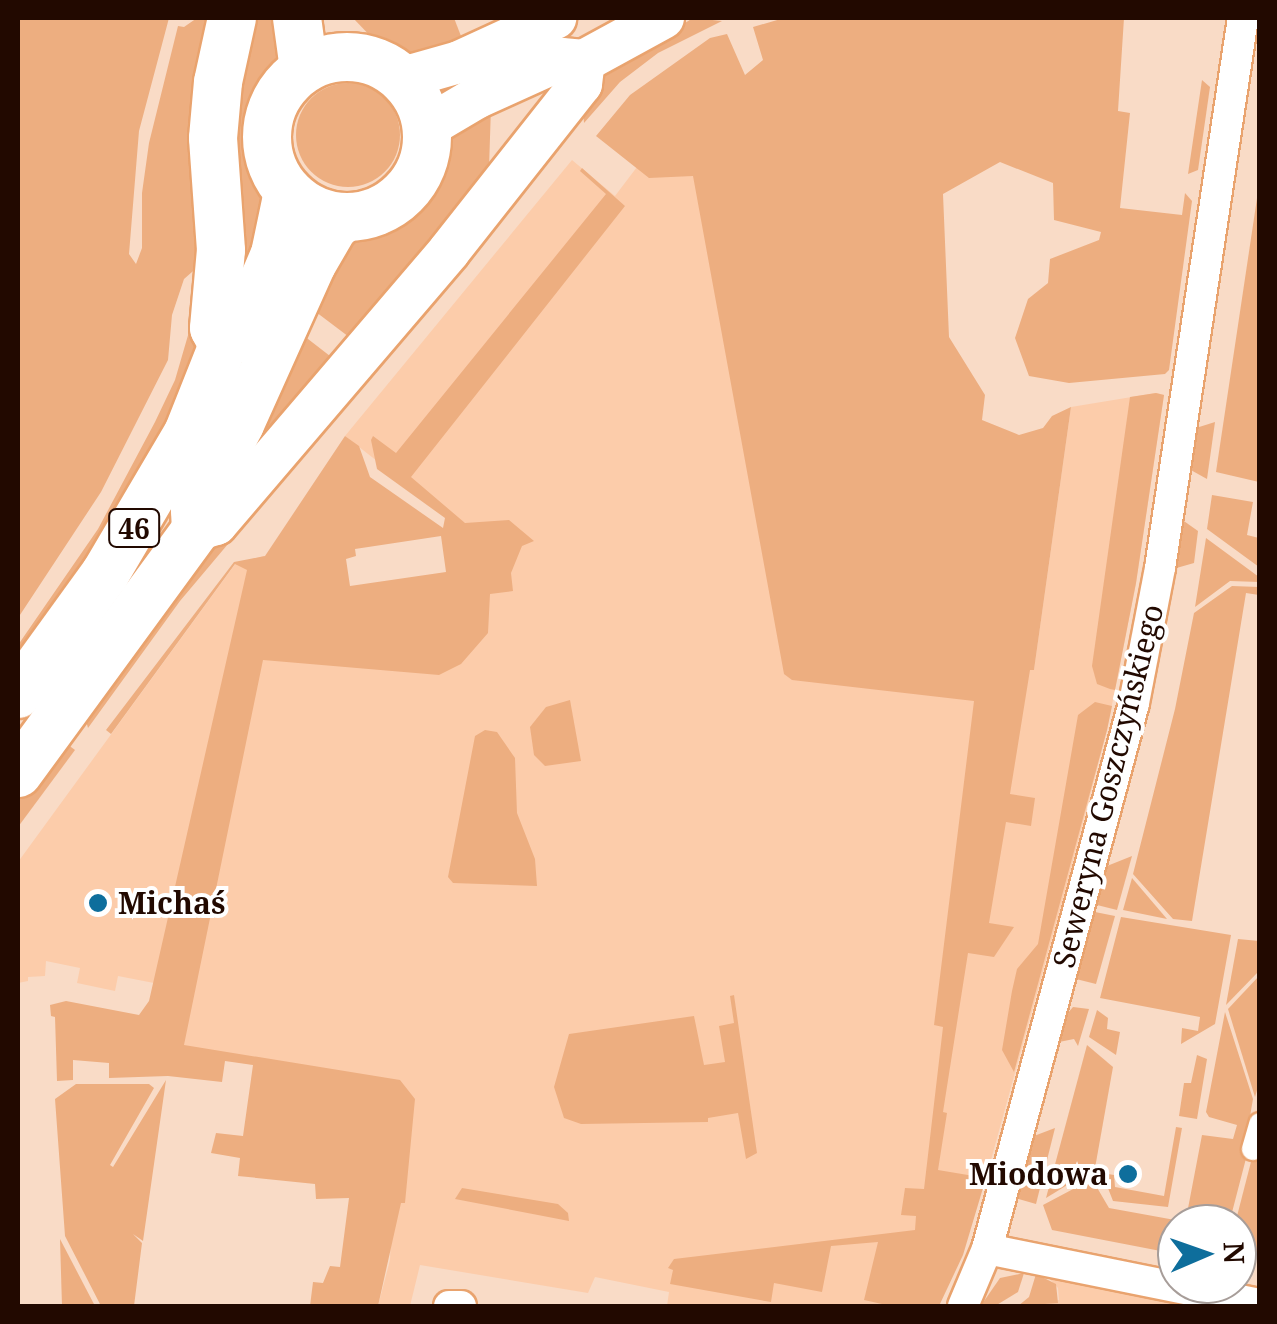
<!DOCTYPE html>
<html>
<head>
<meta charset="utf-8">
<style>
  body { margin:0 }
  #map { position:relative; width:1277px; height:1324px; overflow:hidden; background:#f9dbc6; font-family:"Noto Serif",serif }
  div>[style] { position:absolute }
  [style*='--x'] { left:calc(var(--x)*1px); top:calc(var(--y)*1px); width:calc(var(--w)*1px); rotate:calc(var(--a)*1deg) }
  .built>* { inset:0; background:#fcccaa }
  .green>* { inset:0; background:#edae80 }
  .round { border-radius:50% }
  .roads { filter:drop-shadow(2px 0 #e9a36e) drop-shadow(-2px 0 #e9a36e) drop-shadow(0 2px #e9a36e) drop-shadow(0 -2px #e9a36e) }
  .pedestrian>* { height:22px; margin:-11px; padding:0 11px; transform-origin:11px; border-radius:11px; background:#fff }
  .minor>* { height:30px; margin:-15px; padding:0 15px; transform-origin:15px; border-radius:15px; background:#fff }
  .secondary>* { height:42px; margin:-21px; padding:0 21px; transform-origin:21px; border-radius:21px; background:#fff }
  .primary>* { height:48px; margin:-24px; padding:0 24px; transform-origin:24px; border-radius:24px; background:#fff }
  .primary>.ring { margin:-24px; padding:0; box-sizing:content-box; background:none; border:48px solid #fff; border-radius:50% }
  .dots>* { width:28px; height:28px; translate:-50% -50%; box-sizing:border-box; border:5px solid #fff; border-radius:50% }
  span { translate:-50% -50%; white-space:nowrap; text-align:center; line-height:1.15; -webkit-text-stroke:8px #fff; paint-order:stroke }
  .shield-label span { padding:2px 8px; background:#fff; border:2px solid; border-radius:8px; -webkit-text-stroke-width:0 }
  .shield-label { font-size:28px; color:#220900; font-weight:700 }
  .street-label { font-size:30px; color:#220900 }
  .poi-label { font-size:30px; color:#220900; font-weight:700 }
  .left { translate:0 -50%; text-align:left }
  .right { translate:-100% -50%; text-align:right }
  .frame { position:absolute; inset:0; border:20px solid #220900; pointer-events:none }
  .north { position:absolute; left:1157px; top:1204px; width:100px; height:100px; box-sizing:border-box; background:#fff; border:2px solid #a79d99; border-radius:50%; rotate:88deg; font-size:28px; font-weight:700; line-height:40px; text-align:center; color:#220900 }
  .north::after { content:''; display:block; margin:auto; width:35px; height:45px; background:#0e6e9c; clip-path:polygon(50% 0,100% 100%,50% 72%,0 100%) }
</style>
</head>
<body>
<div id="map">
  <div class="built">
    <div style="clip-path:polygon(694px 123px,993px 665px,1034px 670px,1071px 407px,1156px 393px,1164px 395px,1136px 583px,1107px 730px,1067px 884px,986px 1178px,932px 1170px,907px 1306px,667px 1306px,669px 1292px,595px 1277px,588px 1293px,420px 1265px,410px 1306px,378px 1306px,390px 1260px,396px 1088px,162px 1050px,154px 983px,118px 976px,115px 991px,77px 983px,80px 968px,46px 961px,45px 976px,28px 977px,28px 981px,18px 983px,18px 862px,236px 563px,264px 556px,330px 655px,443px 664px,464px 529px,345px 436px,572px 160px,615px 196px,665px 130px)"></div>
    <div style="clip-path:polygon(1048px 1277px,1196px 1303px,1196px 1306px,1033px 1306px,1059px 1300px,1058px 1288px)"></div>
  </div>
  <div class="green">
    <div style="clip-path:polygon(18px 18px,169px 18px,139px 131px,129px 254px,136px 264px,142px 248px,142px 193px,149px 143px,178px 26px,184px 27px,197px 18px,225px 18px,200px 265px,184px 279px,172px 315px,168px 360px,101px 492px,18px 618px)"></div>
    <div style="clip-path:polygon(243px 18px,288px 18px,286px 50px,257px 122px,258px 150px,270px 193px,253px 283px,230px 273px)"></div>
    <div style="clip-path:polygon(353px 18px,454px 18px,466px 49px,399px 54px,377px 43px)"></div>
    <div style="clip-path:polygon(693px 18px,722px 21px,658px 53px,620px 82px,584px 123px,582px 98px,606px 72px)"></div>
    <div style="clip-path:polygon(784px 18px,1124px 18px,1118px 111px,1130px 113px,1120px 208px,1182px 215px,1185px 193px,1192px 201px,1169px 370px,1165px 374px,1069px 383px,1029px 376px,1015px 338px,1028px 299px,1048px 283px,1050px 259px,1099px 240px,1101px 232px,1054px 220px,1053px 183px,1000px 162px,943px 194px,949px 337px,985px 395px,982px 420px,1019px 435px,1043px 428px,1052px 416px,1071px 407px,1034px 670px,1030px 670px,1010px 794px,1035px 798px,1031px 826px,1006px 822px,989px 923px,1014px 927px,994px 957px,968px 953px,943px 1112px,947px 1113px,938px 1170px,986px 1178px,963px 1255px,939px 1306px,891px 1306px,864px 1300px,878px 1242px,831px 1246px,822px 1292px,774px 1283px,771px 1302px,670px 1284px,673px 1270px,668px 1268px,674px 1259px,915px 1230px,916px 1216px,901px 1215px,905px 1188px,924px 1189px,943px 1027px,934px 1025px,974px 701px,792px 680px,784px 674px,693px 176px,649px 178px,596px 136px,630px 95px,710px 38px,727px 34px,745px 75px,763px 60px,753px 27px)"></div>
    <div style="clip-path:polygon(1202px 80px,1210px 87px,1198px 170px,1188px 174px)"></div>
    <div class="round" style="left:296px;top:83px;width:104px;height:104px"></div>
    <div style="clip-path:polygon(491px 107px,489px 168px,357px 343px,312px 309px,361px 226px,392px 214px,414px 198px,453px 131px)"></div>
    <div style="clip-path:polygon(evenodd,582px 168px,625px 206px,411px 477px,465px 523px,509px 520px,534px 541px,522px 546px,511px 573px,513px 591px,490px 594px,488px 633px,461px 664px,439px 675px,263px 660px,184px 1045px,400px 1080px,415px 1099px,405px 1203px,401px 1203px,378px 1306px,310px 1306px,313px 1282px,323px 1283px,330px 1266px,340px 1267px,349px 1198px,316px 1199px,315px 1184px,238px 1176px,240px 1158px,211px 1153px,216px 1133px,243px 1136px,253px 1065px,225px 1061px,222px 1082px,168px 1076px,109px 1078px,109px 1063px,73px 1060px,73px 1080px,57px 1081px,55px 1017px,51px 1016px,50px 1005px,66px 1001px,139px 1015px,149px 1001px,247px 570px,235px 564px,111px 734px,106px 730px,234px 562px,265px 556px,345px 436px,359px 446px,370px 477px,443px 528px,445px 518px,377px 469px,371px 440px,373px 436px,396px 453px,606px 194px,580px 171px,582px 168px,441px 536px,446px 572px,350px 586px,346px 559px,356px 556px,355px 549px,441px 536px)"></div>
    <div style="clip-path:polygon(1259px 185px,1260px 482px,1259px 482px,1216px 472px)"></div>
    <div style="clip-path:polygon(200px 294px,196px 363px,152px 462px,18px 672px,18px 645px,98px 529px,155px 422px,175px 380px)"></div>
    <div style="clip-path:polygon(299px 332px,339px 363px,218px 485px)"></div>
    <div style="clip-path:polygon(361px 386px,180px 601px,88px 728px,84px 714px,164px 597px)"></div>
    <div style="clip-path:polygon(1156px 393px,1164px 395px,1136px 583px,1115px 690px,1110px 689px,1097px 684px,1092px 666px,1130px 397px)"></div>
    <div style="clip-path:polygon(1215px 422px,1207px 479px,1189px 469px,1196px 428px)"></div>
    <div style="clip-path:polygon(1212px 495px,1253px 502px,1247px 535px,1259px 538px,1259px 567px,1207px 529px)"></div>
    <div style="clip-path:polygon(1181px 519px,1198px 531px,1194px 563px,1173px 569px)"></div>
    <div style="clip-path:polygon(1206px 538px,1259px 577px,1259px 582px,1230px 581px,1195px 607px)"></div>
    <div style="clip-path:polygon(1232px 586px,1259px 587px,1259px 595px,1246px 593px,1192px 921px,1173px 919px,1133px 874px,1175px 709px,1194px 613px)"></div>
    <div style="clip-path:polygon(570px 700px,581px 761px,545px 766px,534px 755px,530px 727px,546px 707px)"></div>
    <div style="clip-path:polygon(1095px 702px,1112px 706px,1107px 730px,1014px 1072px,1002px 1050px,1012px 991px,1017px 969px,1038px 944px,1078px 715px)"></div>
    <div style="clip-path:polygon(485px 730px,497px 732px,515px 758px,517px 813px,535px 859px,537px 886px,453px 883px,448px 877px,475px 736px)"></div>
    <div style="clip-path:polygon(67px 744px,75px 750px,18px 827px,18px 797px,54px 747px)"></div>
    <div style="clip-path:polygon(1132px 856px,1117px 910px,1097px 905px,1107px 866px)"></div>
    <div style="clip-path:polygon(1132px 878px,1167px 919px,1123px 910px)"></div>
    <div style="clip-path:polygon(1095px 912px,1115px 916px,1096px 984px,1076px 979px)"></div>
    <div style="clip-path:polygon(1121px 917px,1231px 935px,1215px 1024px,1181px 1044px,1182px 1028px,1198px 1031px,1200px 1017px,1100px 998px)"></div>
    <div style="clip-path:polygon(1238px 939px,1259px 941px,1259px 971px,1226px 1005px)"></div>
    <div style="clip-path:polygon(1259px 976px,1260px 1080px,1255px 1097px,1228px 1009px)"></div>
    <div style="clip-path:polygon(734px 995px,757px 1153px,746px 1159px,738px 1113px,708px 1118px,708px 1122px,581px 1124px,564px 1118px,554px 1087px,569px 1034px,694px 1016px,704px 1065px,725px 1062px,719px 1026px,734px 1023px,730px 996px)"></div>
    <div style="clip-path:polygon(1073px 1007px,1089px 1009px,1078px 1046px,1074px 1039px,1059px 1042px,1067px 1014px)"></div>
    <div style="clip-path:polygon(1097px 1010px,1108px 1018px,1107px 1029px,1120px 1032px,1116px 1055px,1089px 1037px)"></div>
    <div style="clip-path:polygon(1225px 1012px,1253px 1099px,1246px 1139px,1250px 1143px,1229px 1224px,1185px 1224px,1202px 1135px,1233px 1139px,1237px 1125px,1209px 1117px,1206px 1112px)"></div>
    <div style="clip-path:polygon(1087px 1045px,1113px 1067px,1095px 1168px,1046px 1198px)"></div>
    <div style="clip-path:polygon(1197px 1055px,1207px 1059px,1197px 1119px,1179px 1116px,1184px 1083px,1191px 1083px)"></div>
    <div style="clip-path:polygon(166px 1080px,143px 1241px,133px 1234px,142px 1243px,134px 1306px,101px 1306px,65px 1236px,55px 1099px,76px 1084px,149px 1084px,154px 1088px,110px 1165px,113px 1167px)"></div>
    <div style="clip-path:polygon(1176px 1127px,1182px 1128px,1168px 1207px,1113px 1201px,1102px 1173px,1114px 1175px,1115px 1187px,1164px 1196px)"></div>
    <div style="clip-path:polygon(1055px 1128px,1036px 1204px,1015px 1198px,1034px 1136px)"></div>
    <div style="clip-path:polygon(1253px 1154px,1259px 1156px,1259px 1252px,1237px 1252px,1235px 1224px)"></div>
    <div style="clip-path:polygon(1092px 1179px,1109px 1208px,1175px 1220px,1171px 1253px,1052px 1230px,1043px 1205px)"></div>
    <div style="clip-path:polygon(462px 1188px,558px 1204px,568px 1213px,569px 1221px,455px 1199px)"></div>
    <div style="clip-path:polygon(60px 1239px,95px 1306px,62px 1306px)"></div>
    <div style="clip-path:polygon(1024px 1273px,1018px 1292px,995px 1306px,982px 1304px,1000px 1278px)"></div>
    <div style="clip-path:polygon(1036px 1274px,1056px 1284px,1058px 1303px,1018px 1306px,1029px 1297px)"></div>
  </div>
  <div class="roads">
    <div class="pedestrian">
      <div style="--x:1253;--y:1149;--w:26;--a:-74"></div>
    </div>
    <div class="minor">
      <div style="--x:987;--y:1249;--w:278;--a:11.4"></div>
      <div style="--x:449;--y:1306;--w:12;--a:0"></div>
      <div style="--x:963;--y:1306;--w:62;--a:-67.2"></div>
      <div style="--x:987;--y:1249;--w:565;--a:-74.93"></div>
      <div style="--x:1134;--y:703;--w:137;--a:-79.1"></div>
      <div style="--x:1160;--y:568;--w:556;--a:-81.42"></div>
    </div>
    <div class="secondary">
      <div style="--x:403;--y:78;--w:58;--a:-15.9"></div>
      <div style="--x:459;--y:62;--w:106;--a:-24.6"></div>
      <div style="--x:427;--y:127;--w:57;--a:-30.6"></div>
      <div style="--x:476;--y:98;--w:94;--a:-24.4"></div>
      <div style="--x:562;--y:59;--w:22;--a:5"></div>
      <div style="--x:584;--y:61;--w:90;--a:-28.6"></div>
      <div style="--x:196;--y:530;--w:21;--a:-17"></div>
      <div style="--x:216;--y:524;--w:359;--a:-49.5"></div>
      <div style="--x:449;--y:251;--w:213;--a:-51.7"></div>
      <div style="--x:581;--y:84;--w:23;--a:-83"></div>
    </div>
    <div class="primary">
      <div style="--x:297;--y:18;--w:51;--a:82.2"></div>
      <div class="ring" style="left:267px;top:57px;width:112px;height:112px"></div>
      <div style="--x:223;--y:345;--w:19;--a:-118"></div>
      <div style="--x:214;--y:328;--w:78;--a:-84.9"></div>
      <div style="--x:221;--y:250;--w:112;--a:-94.1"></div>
      <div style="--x:213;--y:138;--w:56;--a:-84.9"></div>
      <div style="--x:218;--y:82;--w:66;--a:-77.7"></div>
      <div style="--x:18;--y:694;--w:148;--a:-54.1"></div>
      <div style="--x:105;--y:574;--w:164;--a:-59.5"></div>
      <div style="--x:188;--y:433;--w:95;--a:-68.3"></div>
      <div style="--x:223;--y:345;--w:21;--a:-31"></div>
      <div style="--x:241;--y:334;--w:87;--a:-67"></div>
      <div style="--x:275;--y:254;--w:63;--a:-78.2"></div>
      <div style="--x:18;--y:773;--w:301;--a:-53.8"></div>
      <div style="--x:196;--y:530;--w:20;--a:-93"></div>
      <div style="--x:195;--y:510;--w:97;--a:-62.4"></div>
      <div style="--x:240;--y:424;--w:175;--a:-65.8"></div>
      <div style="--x:312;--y:264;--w:44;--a:-59.9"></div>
      <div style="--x:334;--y:226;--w:15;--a:-37"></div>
    </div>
  </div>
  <div class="dots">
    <div style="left:98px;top:903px;background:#0e6e9c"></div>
    <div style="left:1128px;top:1174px;background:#0e6e9c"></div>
  </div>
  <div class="shield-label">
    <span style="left:134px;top:528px">46</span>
  </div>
  <div class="street-label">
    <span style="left:1108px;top:786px;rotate:-76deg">Seweryna Goszczyńskiego</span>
  </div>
  <div class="poi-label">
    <span class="left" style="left:118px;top:903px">Michaś</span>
    <span class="right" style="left:1108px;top:1174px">Miodowa</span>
  </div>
  <div class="frame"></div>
  <div class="north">N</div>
</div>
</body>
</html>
